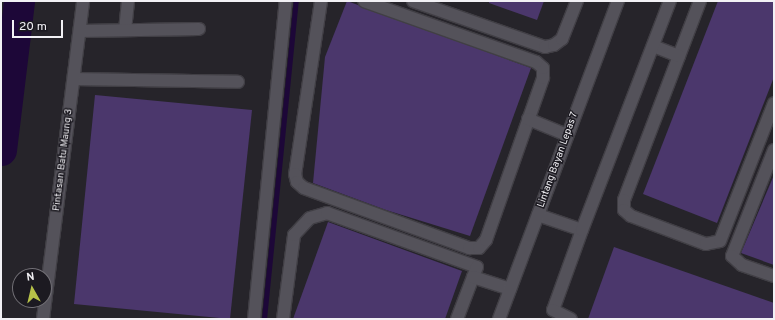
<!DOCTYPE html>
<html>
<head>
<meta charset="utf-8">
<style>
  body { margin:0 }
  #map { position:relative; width:775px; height:320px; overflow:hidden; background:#26242a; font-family:Overpass,sans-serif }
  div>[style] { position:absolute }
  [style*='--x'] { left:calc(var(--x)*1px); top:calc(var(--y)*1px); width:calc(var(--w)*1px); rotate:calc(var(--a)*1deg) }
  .stream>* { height:5px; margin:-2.5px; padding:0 2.5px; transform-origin:2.5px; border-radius:2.5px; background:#1d0738 }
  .river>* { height:31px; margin:-15.5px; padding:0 15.5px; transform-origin:15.5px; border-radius:15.5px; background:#1d0738 }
  .building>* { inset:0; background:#4b376c }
  .roads { filter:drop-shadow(1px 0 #413f45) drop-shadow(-1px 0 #413f45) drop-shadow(0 1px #413f45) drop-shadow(0 -1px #413f45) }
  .minor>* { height:12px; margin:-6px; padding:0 6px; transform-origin:6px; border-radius:6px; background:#54525a }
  span { translate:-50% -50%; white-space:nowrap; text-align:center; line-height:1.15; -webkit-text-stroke:3px #1c1a21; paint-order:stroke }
  .street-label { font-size:10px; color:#f2f1f5 }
  .frame { position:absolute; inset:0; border:2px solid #f2f1f5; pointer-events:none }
  .north { position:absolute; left:12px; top:268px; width:40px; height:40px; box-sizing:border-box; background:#1c1a21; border:1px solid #727076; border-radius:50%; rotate:352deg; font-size:11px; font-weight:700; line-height:16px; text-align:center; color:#f2f1f5 }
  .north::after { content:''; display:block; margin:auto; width:14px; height:18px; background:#b6c148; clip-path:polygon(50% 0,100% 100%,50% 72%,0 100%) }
  .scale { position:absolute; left:12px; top:20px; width:51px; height:18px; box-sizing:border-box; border:2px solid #f2f1f5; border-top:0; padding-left:5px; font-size:12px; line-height:14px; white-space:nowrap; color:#f2f1f5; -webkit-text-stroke:3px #1c1a21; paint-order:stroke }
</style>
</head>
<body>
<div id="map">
  <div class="stream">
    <div style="--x:264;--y:319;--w:320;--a:-84.3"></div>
  </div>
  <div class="river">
    <div style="--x:1;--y:150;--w:150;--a:-83.1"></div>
  </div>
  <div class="building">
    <div style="clip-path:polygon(347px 1px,531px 68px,470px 236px,386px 210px,313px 183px,325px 57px)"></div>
    <div style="clip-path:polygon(489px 1px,544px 1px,537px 20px,489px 3px)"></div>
    <div style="clip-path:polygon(718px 1px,774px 1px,774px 77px,717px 223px,643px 194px)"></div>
    <div style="clip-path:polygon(95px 95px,252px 110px,230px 319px,74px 304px)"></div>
    <div style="clip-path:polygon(774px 175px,774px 265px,741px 253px)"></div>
    <div style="clip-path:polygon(328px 222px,462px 271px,445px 319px,293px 319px)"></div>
    <div style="clip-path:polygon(614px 247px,774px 303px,774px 319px,588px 319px)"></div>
  </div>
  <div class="roads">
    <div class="minor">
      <div style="--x:321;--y:1;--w:175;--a:98.5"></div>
      <div style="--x:295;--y:174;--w:8;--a:76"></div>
      <div style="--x:297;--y:182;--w:9;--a:41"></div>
      <div style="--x:304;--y:188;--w:176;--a:20"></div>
      <div style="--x:469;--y:248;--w:10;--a:0"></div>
      <div style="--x:479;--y:248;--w:11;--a:-49"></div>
      <div style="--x:486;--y:240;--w:172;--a:-70.6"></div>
      <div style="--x:543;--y:78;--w:10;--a:-90"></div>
      <div style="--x:543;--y:68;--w:9;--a:-139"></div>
      <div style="--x:536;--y:62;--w:182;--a:-160.5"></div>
      <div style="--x:413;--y:1;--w:140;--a:19.2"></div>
      <div style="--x:545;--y:47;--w:9;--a:-13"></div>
      <div style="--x:554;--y:45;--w:10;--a:-37"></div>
      <div style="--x:562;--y:39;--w:41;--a:-68.5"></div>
      <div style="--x:700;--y:1;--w:213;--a:110.9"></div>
      <div style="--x:624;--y:200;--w:10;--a:90"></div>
      <div style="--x:624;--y:210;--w:9;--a:41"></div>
      <div style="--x:631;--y:216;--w:80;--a:20.5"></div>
      <div style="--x:706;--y:244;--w:14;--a:-12"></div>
      <div style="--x:720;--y:241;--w:148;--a:-68.6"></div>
      <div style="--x:125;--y:30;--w:29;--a:-84"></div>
      <div style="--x:80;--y:31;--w:119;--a:-1"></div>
      <div style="--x:653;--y:46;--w:28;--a:21"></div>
      <div style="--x:74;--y:79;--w:164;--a:1"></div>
      <div style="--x:528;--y:119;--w:42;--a:22.3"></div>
      <div style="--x:774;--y:150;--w:114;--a:111.6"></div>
      <div style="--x:732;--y:256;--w:13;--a:42"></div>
      <div style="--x:742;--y:265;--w:34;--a:19"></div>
      <div style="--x:538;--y:215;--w:46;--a:18.8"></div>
      <div style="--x:582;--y:230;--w:85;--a:109.9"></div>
      <div style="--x:553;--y:310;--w:20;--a:27"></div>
      <div style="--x:582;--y:230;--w:245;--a:-69"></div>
      <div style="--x:43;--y:319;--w:321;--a:-82.8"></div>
      <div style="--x:254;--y:319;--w:320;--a:-84.3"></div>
      <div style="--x:283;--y:319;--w:85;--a:-82.5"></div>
      <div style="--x:294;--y:235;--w:23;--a:-47"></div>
      <div style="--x:310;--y:218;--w:18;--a:-16"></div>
      <div style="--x:327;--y:213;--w:159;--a:19.8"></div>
      <div style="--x:477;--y:267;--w:11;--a:112"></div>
      <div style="--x:457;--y:319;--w:45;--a:-69.1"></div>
      <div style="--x:473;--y:277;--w:39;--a:18"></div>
      <div style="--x:499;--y:319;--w:340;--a:-69.5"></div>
    </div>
  </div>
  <div class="street-label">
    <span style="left:63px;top:160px;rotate:-83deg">Pintasan Batu Maung 3</span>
    <span style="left:558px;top:160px;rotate:-70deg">Lintang Bayan Lepas 7</span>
  </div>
  <div class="frame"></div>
  <div class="north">N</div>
  <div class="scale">20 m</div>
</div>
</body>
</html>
